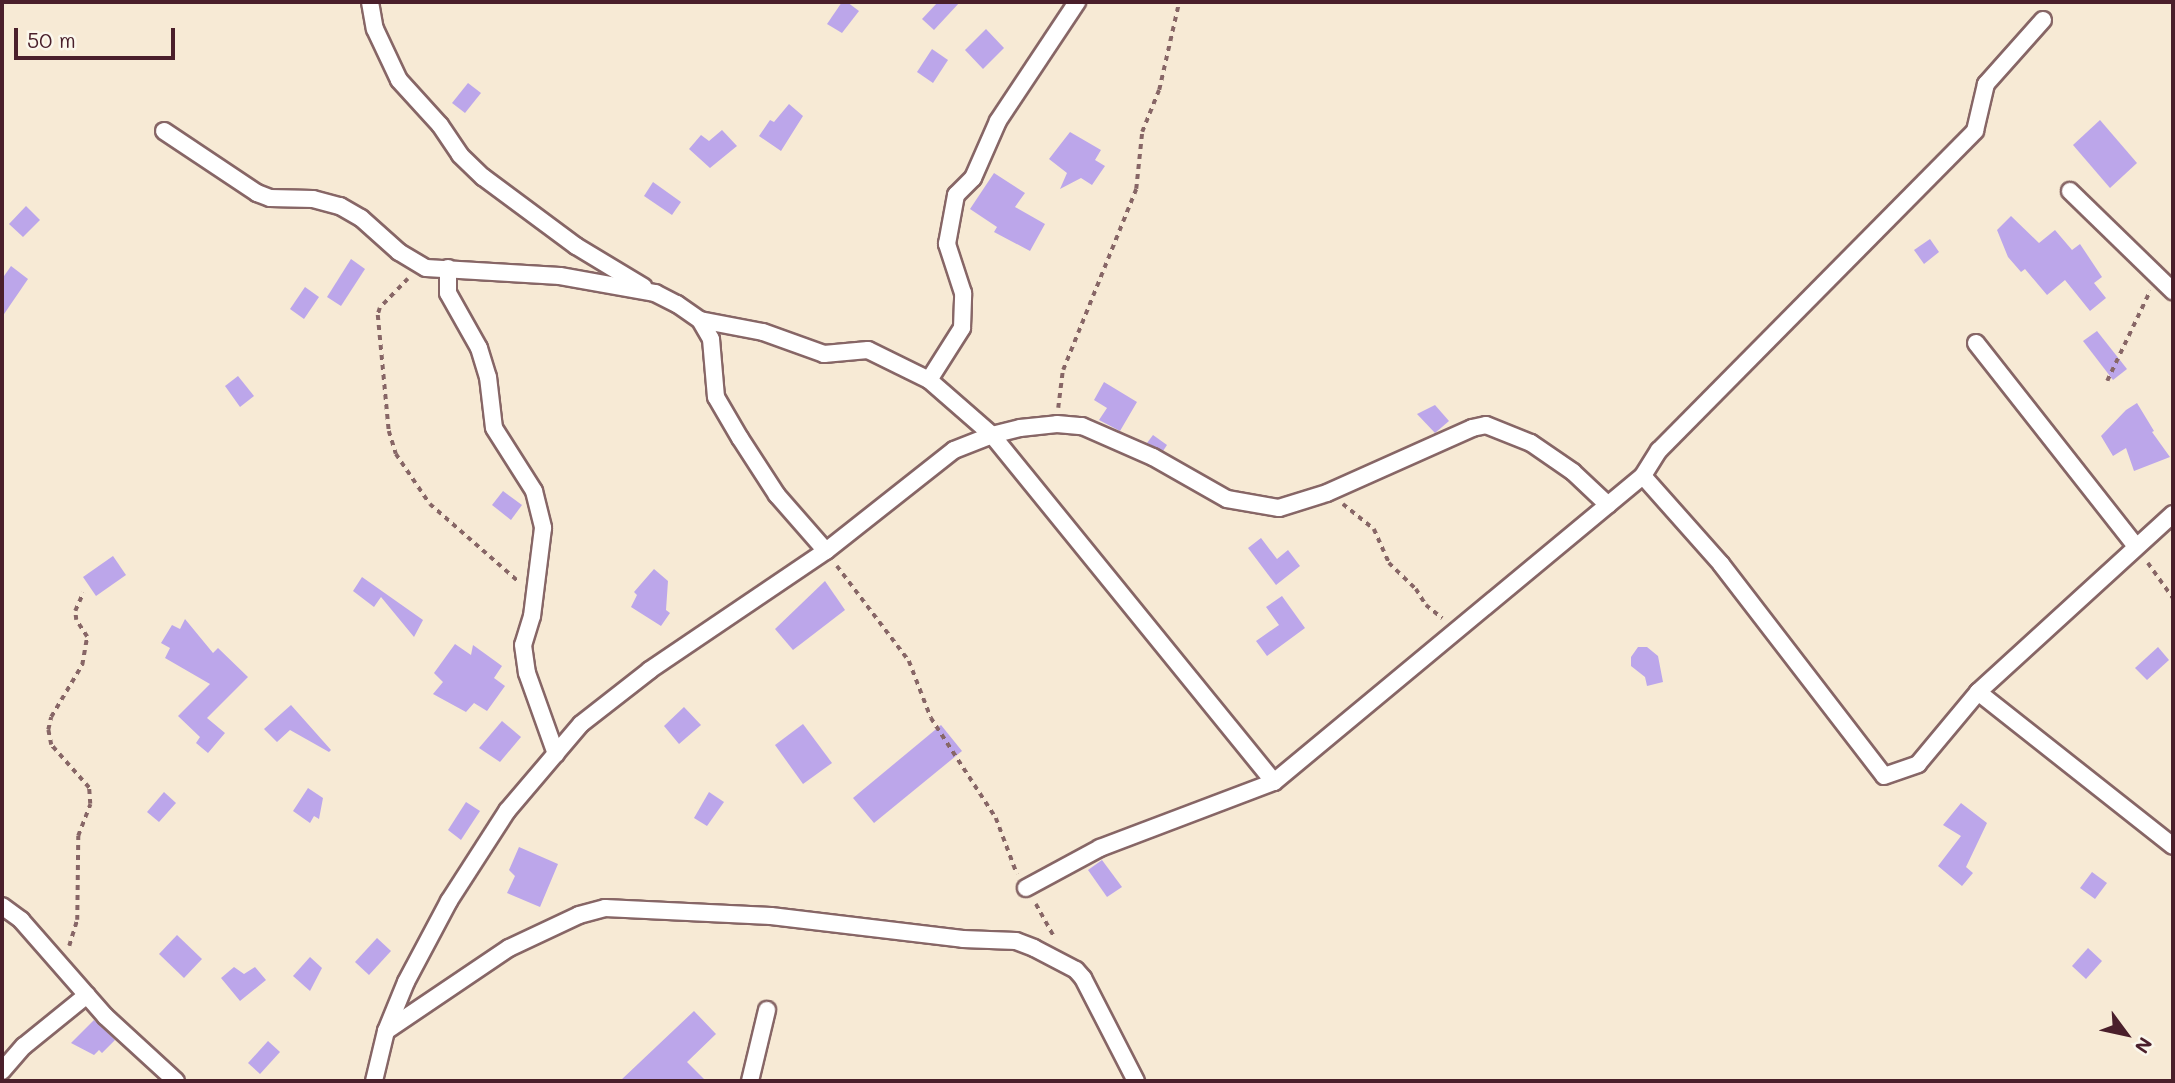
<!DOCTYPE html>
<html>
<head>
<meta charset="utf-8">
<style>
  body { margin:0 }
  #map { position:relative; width:2175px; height:1083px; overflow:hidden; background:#f7ead5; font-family:Mali,sans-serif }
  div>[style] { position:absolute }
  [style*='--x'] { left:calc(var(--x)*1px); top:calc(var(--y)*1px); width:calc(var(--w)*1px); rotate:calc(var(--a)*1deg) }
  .building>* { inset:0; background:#bca6ea }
  .path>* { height:3.5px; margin-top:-1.75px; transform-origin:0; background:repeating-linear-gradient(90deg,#876666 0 5px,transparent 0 10px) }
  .roads { filter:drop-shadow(2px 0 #876666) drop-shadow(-2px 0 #876666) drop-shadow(0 2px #876666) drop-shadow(0 -2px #876666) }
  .minor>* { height:16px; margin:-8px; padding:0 8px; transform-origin:8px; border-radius:8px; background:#fff }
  span { translate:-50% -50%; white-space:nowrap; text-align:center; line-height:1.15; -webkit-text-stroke:5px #fbf7ec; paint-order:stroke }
  .frame { position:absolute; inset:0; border:4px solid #4a1f2b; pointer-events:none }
  .north { position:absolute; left:2091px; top:999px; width:70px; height:70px; -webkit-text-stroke:5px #fbf7ec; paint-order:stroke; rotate:123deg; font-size:19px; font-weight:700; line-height:28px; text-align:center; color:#4a1f2b }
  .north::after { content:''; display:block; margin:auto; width:24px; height:32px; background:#4a1f2b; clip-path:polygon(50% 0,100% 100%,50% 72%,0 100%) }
  .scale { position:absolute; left:14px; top:28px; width:161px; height:32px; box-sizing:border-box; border:4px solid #4a1f2b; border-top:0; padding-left:9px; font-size:21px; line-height:24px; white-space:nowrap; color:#4a1f2b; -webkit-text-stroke:5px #fbf7ec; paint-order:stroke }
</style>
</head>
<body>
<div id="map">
  <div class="building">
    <div style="clip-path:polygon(842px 2px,847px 2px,859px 11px,842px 33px,827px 24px)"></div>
    <div style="clip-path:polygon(938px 2px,960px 2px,934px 30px,922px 19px)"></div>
    <div style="clip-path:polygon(986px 29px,1004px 48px,983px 69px,965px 50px)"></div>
    <div style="clip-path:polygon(932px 49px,948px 60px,933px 83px,917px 72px)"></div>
    <div style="clip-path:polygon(468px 83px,481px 93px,465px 113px,452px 103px)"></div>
    <div style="clip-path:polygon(789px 104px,803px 116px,781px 151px,759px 136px,770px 120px,774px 122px)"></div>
    <div style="clip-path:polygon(2100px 120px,2137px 163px,2110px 188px,2073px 145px)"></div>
    <div style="clip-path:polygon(722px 130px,737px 146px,710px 168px,689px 149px,701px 135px,709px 141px)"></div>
    <div style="clip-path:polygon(1070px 132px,1101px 150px,1095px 160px,1105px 166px,1092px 185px,1081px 178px,1060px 189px,1067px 173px,1049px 159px)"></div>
    <div style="clip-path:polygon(994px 173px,1025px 193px,1015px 207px,1045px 224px,1030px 251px,994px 232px,997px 227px,970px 209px)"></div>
    <div style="clip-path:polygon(653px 182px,681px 202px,672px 215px,644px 196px)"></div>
    <div style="clip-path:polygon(26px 206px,40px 220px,23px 237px,9px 224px)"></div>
    <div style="clip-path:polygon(2011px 216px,2039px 243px,2055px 230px,2072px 250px,2080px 244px,2102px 277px,2094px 283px,2106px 298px,2090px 311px,2065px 280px,2047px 295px,2025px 269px,2021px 272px,2008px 257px,1997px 230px)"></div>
    <div style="clip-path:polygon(1930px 239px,1939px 252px,1924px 264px,1914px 250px)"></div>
    <div style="clip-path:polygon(351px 259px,365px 269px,341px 306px,327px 297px)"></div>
    <div style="clip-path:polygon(11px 266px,28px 279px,2px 317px,2px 279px)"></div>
    <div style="clip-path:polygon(305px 287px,319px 297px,304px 319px,290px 309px)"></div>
    <div style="clip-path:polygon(2097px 331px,2127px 369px,2113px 380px,2083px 341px)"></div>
    <div style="clip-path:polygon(238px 376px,254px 396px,240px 407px,225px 386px)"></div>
    <div style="clip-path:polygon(1104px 382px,1137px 402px,1120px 431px,1099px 420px,1107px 408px,1094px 400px)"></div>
    <div style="clip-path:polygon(2137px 403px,2154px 431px,2152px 432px,2170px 457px,2134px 471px,2126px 448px,2113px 456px,2101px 436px,2126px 410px)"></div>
    <div style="clip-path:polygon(1435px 405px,1449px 421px,1435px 433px,1417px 414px)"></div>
    <div style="clip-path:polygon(1153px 435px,1167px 445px,1163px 451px,1147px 443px)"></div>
    <div style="clip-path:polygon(503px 491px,522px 505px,511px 520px,492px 505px)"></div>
    <div style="clip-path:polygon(1261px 538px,1277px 559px,1288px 550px,1300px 566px,1276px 585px,1248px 548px)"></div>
    <div style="clip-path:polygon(113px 556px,126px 575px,96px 596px,83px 577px)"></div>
    <div style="clip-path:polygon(654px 569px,668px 581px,666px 610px,670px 613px,661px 626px,631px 607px,637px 595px,634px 592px)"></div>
    <div style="clip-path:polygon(362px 577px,423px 620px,414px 637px,381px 597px,374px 607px,353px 591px)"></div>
    <div style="clip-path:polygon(825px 581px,845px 610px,793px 650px,775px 629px)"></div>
    <div style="clip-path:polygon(1282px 596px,1305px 628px,1267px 656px,1256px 641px,1279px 625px,1266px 607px)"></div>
    <div style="clip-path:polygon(185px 619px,213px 653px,218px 648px,248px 677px,207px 718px,225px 733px,208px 753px,196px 743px,200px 737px,178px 716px,210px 684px,165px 658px,170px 648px,161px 643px,172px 625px,180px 629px)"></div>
    <div style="clip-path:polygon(455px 644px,471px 655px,473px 645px,502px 666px,494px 678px,505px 686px,487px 711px,474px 703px,466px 712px,433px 694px,443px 682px,434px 673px)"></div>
    <div style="clip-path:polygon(1638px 647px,1647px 647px,1658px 656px,1663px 682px,1647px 686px,1645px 677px,1631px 666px,1631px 657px)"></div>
    <div style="clip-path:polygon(2158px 647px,2169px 660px,2147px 680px,2135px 668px)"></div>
    <div style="clip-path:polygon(291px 705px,331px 750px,329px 752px,290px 730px,277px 742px,264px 729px)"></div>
    <div style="clip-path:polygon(684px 707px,701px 725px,679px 744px,664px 726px)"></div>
    <div style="clip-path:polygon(502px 721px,521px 737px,500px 762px,479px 748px)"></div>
    <div style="clip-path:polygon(803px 724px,832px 763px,803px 784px,775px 745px)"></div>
    <div style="clip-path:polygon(941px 725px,962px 751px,874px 823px,853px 798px)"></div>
    <div style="clip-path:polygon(308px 788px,323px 798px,319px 819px,314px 816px,310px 823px,293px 811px)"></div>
    <div style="clip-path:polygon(164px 792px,176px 803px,159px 822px,147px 812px)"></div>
    <div style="clip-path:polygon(709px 792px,724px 802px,707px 826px,694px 818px)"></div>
    <div style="clip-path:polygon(466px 802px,480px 811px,461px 840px,448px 830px)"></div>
    <div style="clip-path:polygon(1961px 803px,1987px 823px,1966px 867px,1973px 873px,1962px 886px,1938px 866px,1961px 836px,1943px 825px)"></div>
    <div style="clip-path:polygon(519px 847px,558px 864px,540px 907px,507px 893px,515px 876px,509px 870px)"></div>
    <div style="clip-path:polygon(1102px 860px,1122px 887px,1107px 897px,1088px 870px)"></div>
    <div style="clip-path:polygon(2092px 872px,2107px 883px,2095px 899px,2080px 888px)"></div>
    <div style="clip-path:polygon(177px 935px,202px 959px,184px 978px,159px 954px)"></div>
    <div style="clip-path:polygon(377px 938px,391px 951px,369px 975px,355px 962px)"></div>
    <div style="clip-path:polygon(2088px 948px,2102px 961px,2086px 979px,2072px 966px)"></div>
    <div style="clip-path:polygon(310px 957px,322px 968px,310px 991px,293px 976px)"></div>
    <div style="clip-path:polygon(234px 967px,244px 974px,255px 967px,266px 980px,240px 1001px,221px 978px)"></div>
    <div style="clip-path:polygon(694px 1011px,716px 1034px,687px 1062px,706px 1081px,620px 1081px)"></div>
    <div style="clip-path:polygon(94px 1020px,115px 1040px,102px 1053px,99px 1050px,94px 1055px,71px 1043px)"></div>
    <div style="clip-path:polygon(268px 1041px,280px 1052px,260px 1074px,248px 1063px)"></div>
  </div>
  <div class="path">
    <div style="--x:408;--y:279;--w:40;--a:134"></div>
    <div style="--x:380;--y:308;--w:7;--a:106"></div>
    <div style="--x:378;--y:315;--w:117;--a:84.6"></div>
    <div style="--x:389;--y:431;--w:24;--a:73"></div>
    <div style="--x:396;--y:454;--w:60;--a:55.8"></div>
    <div style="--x:430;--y:504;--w:118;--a:41.2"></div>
    <div style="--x:2107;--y:381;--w:100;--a:-64.5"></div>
    <div style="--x:1058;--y:408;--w:38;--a:-83"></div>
    <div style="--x:1063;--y:370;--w:195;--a:-68"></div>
    <div style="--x:1136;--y:189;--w:57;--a:-84"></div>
    <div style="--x:1142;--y:132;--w:45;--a:-68"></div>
    <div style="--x:1159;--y:90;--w:90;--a:-77.2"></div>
    <div style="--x:1343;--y:504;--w:40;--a:39"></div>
    <div style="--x:1374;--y:529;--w:37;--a:66"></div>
    <div style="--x:1389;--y:563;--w:37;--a:44"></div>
    <div style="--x:1416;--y:589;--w:19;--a:58"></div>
    <div style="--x:1426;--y:605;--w:21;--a:39"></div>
    <div style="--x:2148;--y:563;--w:43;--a:54.5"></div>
    <div style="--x:837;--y:566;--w:119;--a:52.8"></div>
    <div style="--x:909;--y:661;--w:61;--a:68.9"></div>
    <div style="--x:931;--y:718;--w:119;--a:57"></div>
    <div style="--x:996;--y:818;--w:60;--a:69.4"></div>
    <div style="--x:1036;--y:904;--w:38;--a:61"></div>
    <div style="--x:69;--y:946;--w:27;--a:-73"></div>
    <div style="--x:77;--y:920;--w:84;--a:-89.3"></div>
    <div style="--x:78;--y:836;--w:34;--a:-69"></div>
    <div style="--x:90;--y:804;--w:16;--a:-94"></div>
    <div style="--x:89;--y:788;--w:57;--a:-131.5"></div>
    <div style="--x:51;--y:745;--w:15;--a:-101"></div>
    <div style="--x:48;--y:730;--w:13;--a:-77"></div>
    <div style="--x:51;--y:717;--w:61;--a:-59.2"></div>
    <div style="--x:82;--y:665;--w:28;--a:-80"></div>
    <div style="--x:87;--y:637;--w:20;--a:-123"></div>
    <div style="--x:76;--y:620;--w:9;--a:-96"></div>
    <div style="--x:75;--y:611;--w:20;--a:-66"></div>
  </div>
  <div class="roads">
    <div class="minor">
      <div style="--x:370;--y:2;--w:27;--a:80"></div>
      <div style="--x:375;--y:29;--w:56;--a:64.8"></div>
      <div style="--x:399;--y:80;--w:61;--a:47.7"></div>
      <div style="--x:440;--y:125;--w:36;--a:56"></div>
      <div style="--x:460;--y:155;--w:32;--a:44"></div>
      <div style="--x:483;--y:177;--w:116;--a:36.6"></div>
      <div style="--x:576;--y:246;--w:79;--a:31.1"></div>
      <div style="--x:2043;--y:20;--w:86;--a:131.7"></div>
      <div style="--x:1986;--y:84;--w:48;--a:103.2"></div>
      <div style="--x:1975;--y:131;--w:449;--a:134.7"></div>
      <div style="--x:1659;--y:450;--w:31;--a:122"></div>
      <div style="--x:1643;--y:476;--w:118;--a:48.4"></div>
      <div style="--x:1721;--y:564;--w:267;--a:52.4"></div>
      <div style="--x:1884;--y:776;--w:36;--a:-19"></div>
      <div style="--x:1918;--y:764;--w:94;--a:-50.2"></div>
      <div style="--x:1978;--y:692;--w:264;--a:-42.4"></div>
      <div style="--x:164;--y:131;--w:112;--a:33.7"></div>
      <div style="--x:257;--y:193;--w:14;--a:21"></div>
      <div style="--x:270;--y:198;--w:43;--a:1.3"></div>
      <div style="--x:313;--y:199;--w:28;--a:15"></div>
      <div style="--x:340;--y:206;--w:24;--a:30"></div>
      <div style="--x:361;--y:218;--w:51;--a:41.8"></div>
      <div style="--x:399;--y:252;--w:31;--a:31"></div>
      <div style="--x:426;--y:268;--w:134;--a:3.4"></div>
      <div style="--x:560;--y:276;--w:97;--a:10.1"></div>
      <div style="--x:655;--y:293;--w:25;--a:27"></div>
      <div style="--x:677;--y:304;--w:28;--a:35"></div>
      <div style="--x:700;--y:320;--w:22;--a:60"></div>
      <div style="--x:711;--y:339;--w:58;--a:85.1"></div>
      <div style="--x:716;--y:397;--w:48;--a:59.7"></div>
      <div style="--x:740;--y:438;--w:68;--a:57"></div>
      <div style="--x:777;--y:495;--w:74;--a:48.8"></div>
      <div style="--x:2070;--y:191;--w:144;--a:44.2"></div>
      <div style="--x:448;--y:268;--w:25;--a:90"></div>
      <div style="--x:448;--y:293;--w:63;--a:60.6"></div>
      <div style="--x:479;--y:348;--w:30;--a:73"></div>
      <div style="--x:488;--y:377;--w:51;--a:83.3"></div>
      <div style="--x:494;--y:428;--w:75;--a:57.6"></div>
      <div style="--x:534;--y:491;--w:38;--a:76"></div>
      <div style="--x:543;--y:528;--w:89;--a:97.1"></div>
      <div style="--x:532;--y:616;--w:30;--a:107"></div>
      <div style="--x:523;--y:645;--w:28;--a:82"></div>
      <div style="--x:527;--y:673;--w:86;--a:70.3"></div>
      <div style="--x:700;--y:320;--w:64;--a:10.8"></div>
      <div style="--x:763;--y:332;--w:65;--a:19.8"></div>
      <div style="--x:824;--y:354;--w:44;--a:-5.2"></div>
      <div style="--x:868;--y:350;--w:68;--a:26.2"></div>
      <div style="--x:929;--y:380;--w:84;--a:41.1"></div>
      <div style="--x:992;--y:435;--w:447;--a:50.9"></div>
      <div style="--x:1274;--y:782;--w:479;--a:-39.7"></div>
      <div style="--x:1976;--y:343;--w:258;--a:51.8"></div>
      <div style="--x:929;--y:380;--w:62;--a:-57.6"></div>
      <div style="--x:962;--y:328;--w:35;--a:-88"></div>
      <div style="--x:963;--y:293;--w:52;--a:-108.1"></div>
      <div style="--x:947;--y:244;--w:50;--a:-79.6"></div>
      <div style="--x:956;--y:195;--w:24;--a:-45"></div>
      <div style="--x:973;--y:178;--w:62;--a:-66.3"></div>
      <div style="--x:998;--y:121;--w:143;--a:-56.4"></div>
      <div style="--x:1978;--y:692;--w:248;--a:38.3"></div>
      <div style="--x:1026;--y:888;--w:84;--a:-28.4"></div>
      <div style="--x:1100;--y:848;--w:186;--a:-20.8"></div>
      <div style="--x:2;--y:906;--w:24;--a:36"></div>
      <div style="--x:21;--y:920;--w:128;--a:48.8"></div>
      <div style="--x:105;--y:1016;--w:96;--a:42.5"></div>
      <div style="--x:386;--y:1031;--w:148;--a:-34"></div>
      <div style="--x:509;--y:948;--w:77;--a:-25.2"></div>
      <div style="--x:579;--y:915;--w:27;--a:-15"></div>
      <div style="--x:605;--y:908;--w:166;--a:2.8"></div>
      <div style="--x:771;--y:916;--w:193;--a:6.8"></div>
      <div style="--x:963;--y:939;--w:53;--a:2.2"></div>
      <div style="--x:1016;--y:941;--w:19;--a:21"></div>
      <div style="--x:1034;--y:948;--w:47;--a:27.6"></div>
      <div style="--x:1076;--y:970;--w:11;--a:49"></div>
      <div style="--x:1083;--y:978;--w:116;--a:62.8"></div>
      <div style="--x:2;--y:1071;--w:33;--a:-49"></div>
      <div style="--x:24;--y:1046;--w:81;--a:-39"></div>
      <div style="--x:374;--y:1081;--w:51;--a:-76.5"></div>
      <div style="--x:386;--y:1031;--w:53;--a:-67.8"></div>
      <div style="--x:406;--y:982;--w:92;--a:-62"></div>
      <div style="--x:449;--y:901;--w:107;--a:-57.2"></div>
      <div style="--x:507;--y:811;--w:114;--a:-49.6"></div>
      <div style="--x:581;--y:724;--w:88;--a:-38"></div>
      <div style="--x:650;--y:670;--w:212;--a:-34.1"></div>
      <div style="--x:826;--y:551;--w:163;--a:-38.3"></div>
      <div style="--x:954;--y:450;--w:41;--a:-21.5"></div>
      <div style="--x:992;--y:435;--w:29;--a:-14"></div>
      <div style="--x:1020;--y:428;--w:37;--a:-6"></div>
      <div style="--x:1057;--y:424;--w:25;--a:5"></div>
      <div style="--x:1082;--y:426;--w:77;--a:23.6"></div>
      <div style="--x:1153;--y:457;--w:85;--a:29.6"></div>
      <div style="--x:1227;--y:499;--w:53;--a:9.8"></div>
      <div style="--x:1279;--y:508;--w:50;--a:-17.4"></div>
      <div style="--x:1327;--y:493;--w:159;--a:-24.1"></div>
      <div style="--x:1472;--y:428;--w:14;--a:-12"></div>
      <div style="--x:1486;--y:425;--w:48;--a:21.8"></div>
      <div style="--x:1531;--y:443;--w:51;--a:34.6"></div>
      <div style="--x:1573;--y:472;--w:48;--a:43.3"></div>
      <div style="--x:750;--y:1081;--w:73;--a:-76.5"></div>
    </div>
  </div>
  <div class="frame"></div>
  <div class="north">N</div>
  <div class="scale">50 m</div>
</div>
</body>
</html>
